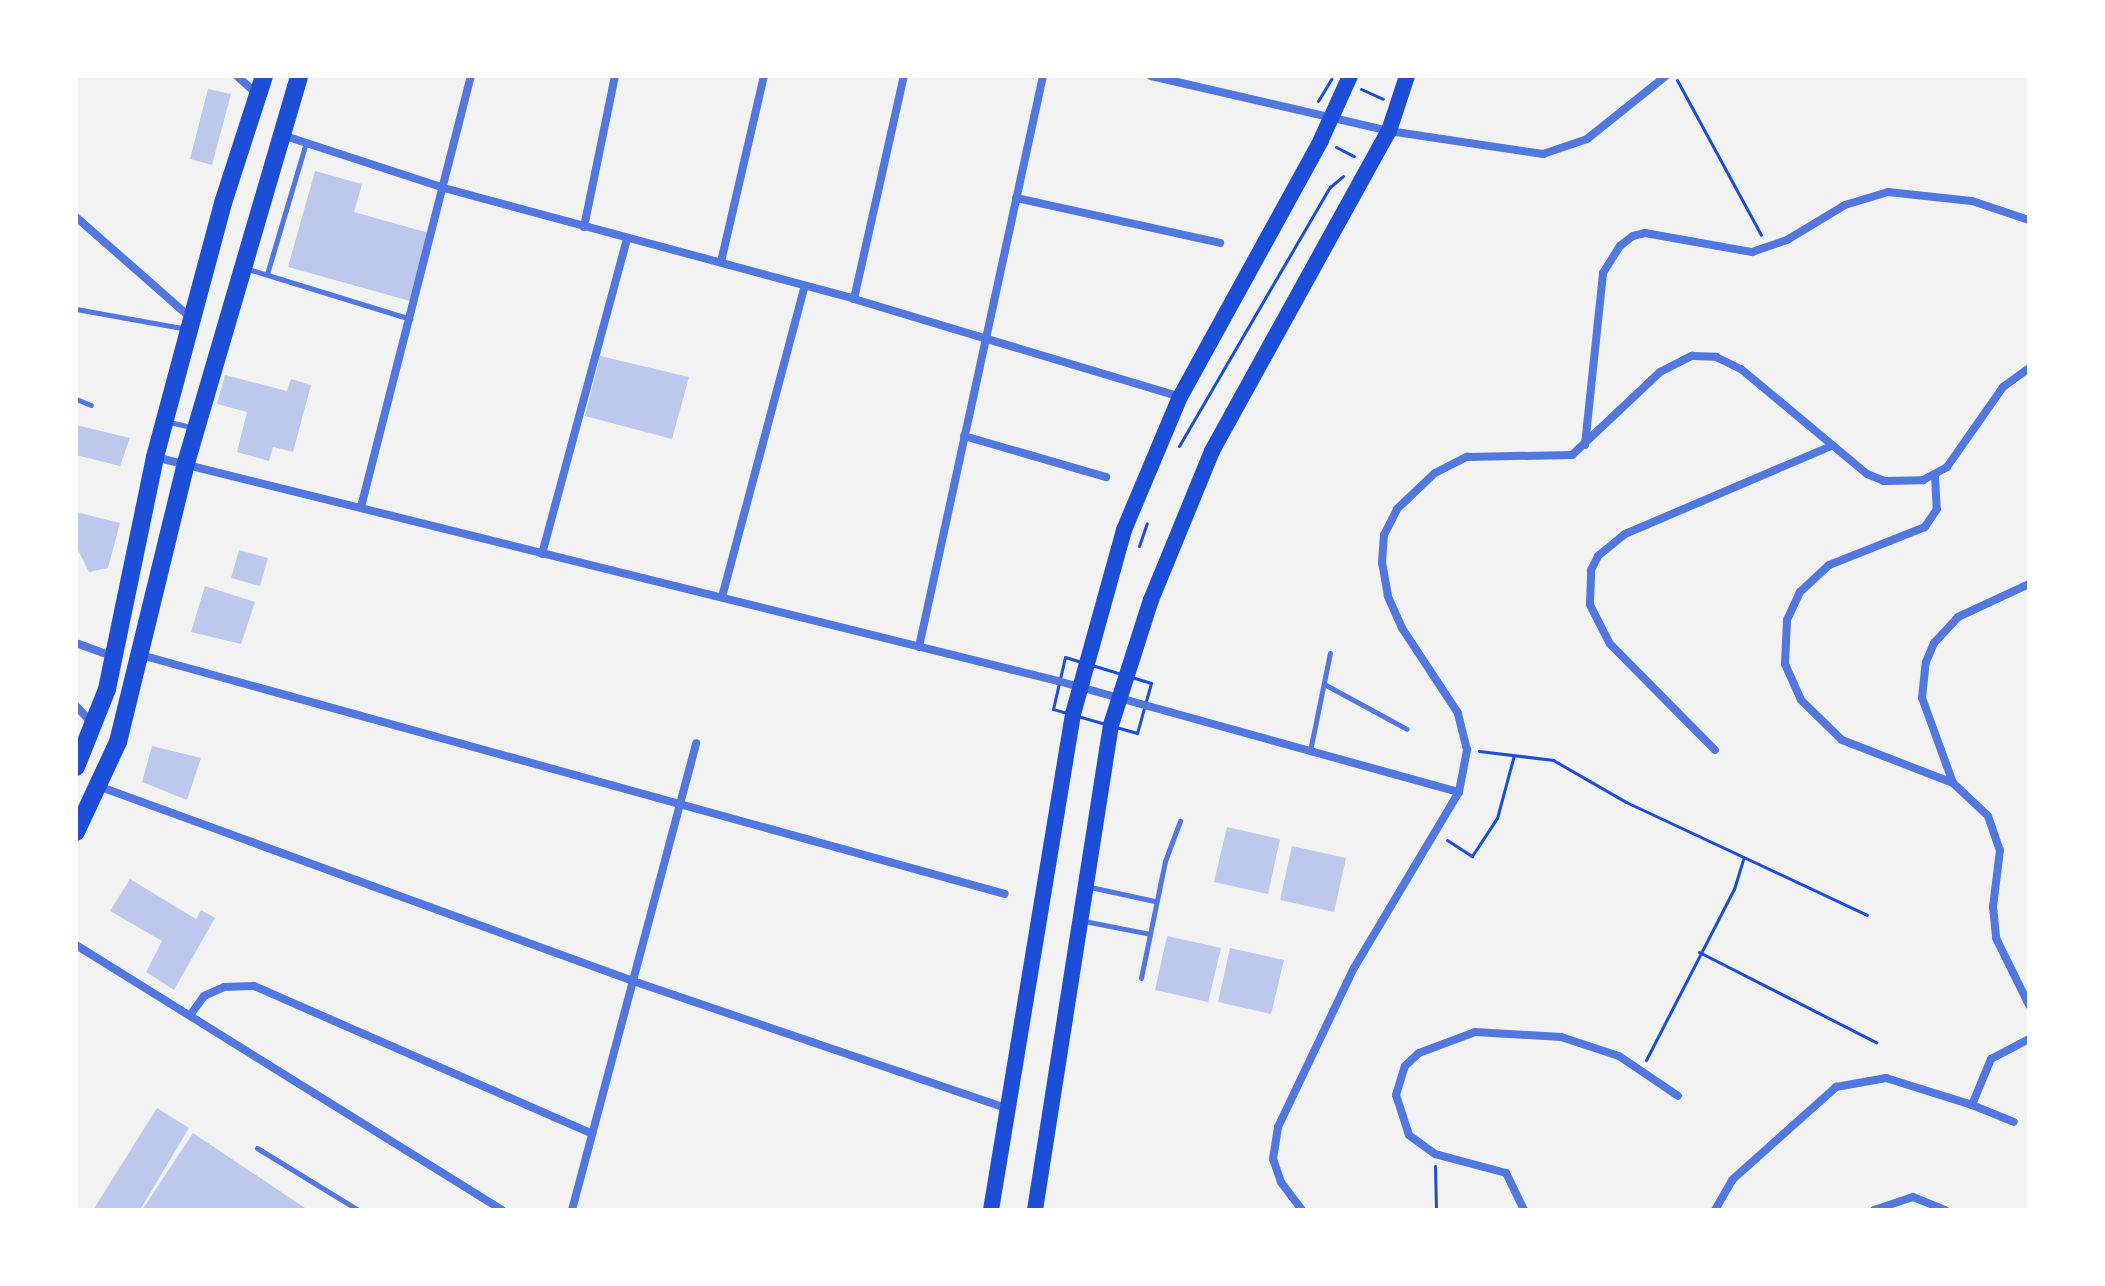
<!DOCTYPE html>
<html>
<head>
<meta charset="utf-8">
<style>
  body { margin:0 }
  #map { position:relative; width:2105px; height:1286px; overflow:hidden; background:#f2f2f2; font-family:Cabin,sans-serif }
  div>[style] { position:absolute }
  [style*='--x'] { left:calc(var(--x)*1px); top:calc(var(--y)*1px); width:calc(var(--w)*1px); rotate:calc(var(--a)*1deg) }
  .building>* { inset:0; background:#bdc9ec }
  .path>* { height:3px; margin:-1.5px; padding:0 1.5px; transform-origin:1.5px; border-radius:1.5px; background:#1d4ed8 }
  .service>* { height:5px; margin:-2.5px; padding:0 2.5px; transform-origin:2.5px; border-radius:2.5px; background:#5277de }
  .minor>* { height:8px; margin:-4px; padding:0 4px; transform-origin:4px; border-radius:4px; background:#5277de }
  .primary>* { height:16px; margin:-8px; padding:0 8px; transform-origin:8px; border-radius:8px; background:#1d4ed8 }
  .trunk>* { height:18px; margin:-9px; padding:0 9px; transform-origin:9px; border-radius:9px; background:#1d4ed8 }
  span { translate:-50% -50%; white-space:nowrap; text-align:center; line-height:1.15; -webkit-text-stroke:7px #fff; paint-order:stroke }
  .frame { position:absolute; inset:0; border:78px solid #fff; pointer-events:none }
</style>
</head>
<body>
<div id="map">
  <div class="building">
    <div style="clip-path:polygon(208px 89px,231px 94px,212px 165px,190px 159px)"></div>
    <div style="clip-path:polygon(315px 171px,362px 184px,354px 212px,429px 233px,410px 301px,288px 267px)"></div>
    <div style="clip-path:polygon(600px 356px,689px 377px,672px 439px,585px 416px)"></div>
    <div style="clip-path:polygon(225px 375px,287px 391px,291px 379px,311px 385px,293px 452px,273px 447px,269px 461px,237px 452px,247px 412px,217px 404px)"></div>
    <div style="clip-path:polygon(76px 425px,130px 438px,120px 466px,76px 455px)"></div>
    <div style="clip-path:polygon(76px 512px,120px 523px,108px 568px,89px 572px,76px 546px)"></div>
    <div style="clip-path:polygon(239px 550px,268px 558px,260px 586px,231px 578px)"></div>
    <div style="clip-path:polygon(205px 586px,255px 602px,241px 644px,191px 632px)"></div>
    <div style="clip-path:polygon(152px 746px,201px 758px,187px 800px,142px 782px)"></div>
    <div style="clip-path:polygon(1227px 827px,1280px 839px,1268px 894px,1214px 882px)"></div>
    <div style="clip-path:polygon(1292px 846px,1346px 858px,1334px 912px,1280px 900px)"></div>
    <div style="clip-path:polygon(130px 879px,196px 919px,201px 910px,215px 918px,174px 990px,146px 972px,162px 941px,110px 911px)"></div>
    <div style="clip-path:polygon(1167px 936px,1221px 948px,1208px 1002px,1155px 990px)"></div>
    <div style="clip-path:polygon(1230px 948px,1284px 960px,1271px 1014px,1218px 1002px)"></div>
    <div style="clip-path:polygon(157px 1108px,189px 1128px,140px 1210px,93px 1210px)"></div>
    <div style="clip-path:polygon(193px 1133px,308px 1210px,142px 1210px)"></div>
  </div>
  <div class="path">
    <div style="--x:1677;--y:80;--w:176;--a:61.5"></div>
    <div style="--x:1361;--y:89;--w:24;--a:24"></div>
    <div style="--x:1318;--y:101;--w:26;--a:-59"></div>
    <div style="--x:1336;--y:147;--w:20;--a:27"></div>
    <div style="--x:1179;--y:446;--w:300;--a:-59.8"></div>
    <div style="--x:1330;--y:187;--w:17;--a:-40"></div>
    <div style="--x:1139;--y:546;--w:24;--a:-71"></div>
    <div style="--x:1065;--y:657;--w:90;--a:16.8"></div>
    <div style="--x:1151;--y:683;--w:52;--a:105.6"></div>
    <div style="--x:1137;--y:733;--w:87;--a:-164.1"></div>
    <div style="--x:1053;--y:709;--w:53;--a:-77"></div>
    <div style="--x:1479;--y:751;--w:75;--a:6.9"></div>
    <div style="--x:1553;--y:760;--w:84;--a:29.9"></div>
    <div style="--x:1626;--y:802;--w:266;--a:25.1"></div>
    <div style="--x:1447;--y:840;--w:30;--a:33"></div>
    <div style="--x:1472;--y:856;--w:45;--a:-56.7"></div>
    <div style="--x:1497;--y:818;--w:65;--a:-74.9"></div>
    <div style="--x:1699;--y:952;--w:199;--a:27"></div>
    <div style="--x:1646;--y:1060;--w:192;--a:-62.8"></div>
    <div style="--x:1734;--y:889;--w:31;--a:-73"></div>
    <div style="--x:1435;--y:1166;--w:44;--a:88.7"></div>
  </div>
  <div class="service">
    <div style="--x:248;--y:269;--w:170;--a:17.1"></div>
    <div style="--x:267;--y:274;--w:138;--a:-73.5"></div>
    <div style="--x:76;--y:309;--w:113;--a:10.2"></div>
    <div style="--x:76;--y:399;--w:16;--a:22"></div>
    <div style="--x:169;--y:422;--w:23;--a:13"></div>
    <div style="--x:1324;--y:684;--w:94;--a:28.5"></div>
    <div style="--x:1310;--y:751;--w:100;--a:-78.5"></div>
    <div style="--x:1090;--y:887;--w:66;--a:12.2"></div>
    <div style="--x:1084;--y:921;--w:67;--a:11.1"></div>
    <div style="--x:1141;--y:978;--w:119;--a:-78.4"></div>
    <div style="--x:1165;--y:861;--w:43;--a:-69.4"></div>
    <div style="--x:257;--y:1148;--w:119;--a:31.5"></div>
  </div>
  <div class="minor">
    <div style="--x:237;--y:76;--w:27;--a:42"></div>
    <div style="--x:1151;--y:76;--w:244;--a:13"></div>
    <div style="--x:1389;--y:131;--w:156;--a:8.5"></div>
    <div style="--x:1543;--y:154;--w:46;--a:-18.8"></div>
    <div style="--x:1587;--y:139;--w:101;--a:-38.6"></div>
    <div style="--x:282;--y:135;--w:170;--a:18.1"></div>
    <div style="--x:444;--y:188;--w:425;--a:15.1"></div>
    <div style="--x:854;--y:299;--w:340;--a:16.7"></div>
    <div style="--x:1016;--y:198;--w:209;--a:12.4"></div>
    <div style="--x:76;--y:217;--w:153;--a:41.3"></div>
    <div style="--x:584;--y:227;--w:154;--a:-78.4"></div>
    <div style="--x:721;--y:262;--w:191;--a:-77"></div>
    <div style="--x:854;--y:299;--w:229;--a:-77.4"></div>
    <div style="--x:964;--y:436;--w:148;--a:16.1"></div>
    <div style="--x:1585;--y:445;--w:173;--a:-84"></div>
    <div style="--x:1603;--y:273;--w:32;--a:-58"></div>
    <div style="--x:1620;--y:246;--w:16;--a:-38"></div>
    <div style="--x:1633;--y:236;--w:12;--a:-14"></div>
    <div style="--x:1645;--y:233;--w:109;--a:10.1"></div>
    <div style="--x:1752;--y:252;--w:37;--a:-19"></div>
    <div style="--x:1787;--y:240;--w:68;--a:-31.1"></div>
    <div style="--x:1845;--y:205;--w:45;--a:-16.8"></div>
    <div style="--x:1888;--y:192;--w:84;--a:6.1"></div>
    <div style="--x:1972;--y:201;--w:60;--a:18.4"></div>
    <div style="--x:155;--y:457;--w:930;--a:13.93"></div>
    <div style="--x:1058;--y:681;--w:416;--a:15.5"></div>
    <div style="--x:1935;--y:476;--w:33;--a:87"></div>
    <div style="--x:1937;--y:509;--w:22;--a:124"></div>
    <div style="--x:1925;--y:527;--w:103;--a:158.4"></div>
    <div style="--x:1829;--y:565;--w:40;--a:137"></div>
    <div style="--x:1800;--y:592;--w:31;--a:115"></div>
    <div style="--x:1787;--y:620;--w:44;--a:92.6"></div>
    <div style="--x:1785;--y:664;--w:39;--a:66"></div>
    <div style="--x:1801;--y:700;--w:57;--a:44.3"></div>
    <div style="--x:1842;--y:740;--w:119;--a:21.2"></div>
    <div style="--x:1953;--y:783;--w:48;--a:43.3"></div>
    <div style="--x:1988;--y:816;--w:36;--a:71"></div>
    <div style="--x:2000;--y:850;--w:57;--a:97"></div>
    <div style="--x:1993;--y:907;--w:31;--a:84"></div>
    <div style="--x:1996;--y:938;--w:75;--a:63.8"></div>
    <div style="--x:361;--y:507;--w:445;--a:-75.7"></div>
    <div style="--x:542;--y:554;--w:326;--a:-74.9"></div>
    <div style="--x:722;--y:597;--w:322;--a:-75.1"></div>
    <div style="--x:76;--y:643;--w:40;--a:20.2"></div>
    <div style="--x:919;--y:647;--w:584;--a:-77.75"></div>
    <div style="--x:141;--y:655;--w:896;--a:15.46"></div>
    <div style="--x:76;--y:706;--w:23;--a:47"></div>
    <div style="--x:1715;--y:750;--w:149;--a:-134.7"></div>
    <div style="--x:1610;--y:644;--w:44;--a:-117.1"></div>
    <div style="--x:1590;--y:605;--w:35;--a:-88"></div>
    <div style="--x:1591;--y:570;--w:16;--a:-63"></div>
    <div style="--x:1598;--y:556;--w:35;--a:-39"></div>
    <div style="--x:1625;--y:534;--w:222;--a:-23.1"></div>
    <div style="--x:1953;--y:783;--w:90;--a:-110"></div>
    <div style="--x:1922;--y:698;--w:36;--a:-84"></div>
    <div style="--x:1926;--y:662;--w:21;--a:-67"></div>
    <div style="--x:1934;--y:643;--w:35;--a:-47"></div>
    <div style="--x:1958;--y:617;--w:78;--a:-24.9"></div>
    <div style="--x:98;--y:786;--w:566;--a:20.03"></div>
    <div style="--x:630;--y:980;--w:397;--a:18.8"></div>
    <div style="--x:76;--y:945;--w:502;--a:31.88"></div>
    <div style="--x:191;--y:1014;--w:22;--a:-54"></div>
    <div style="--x:204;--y:996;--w:22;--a:-24"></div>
    <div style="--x:224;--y:987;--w:30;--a:-2"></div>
    <div style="--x:254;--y:986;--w:367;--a:23.6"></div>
    <div style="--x:1972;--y:1105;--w:45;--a:22"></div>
    <div style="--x:572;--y:1210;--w:483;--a:-75.1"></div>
    <div style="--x:1302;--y:1210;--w:35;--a:-127"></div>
    <div style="--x:1281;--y:1182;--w:24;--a:-109"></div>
    <div style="--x:1273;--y:1159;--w:32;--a:-81"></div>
    <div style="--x:1278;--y:1127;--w:176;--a:-64.5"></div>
    <div style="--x:1354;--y:968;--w:205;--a:-59.2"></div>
    <div style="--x:1459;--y:792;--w:43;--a:-79.2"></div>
    <div style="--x:1467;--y:750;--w:38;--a:-104"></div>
    <div style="--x:1458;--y:713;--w:102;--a:-123.4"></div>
    <div style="--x:1402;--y:628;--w:35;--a:-114"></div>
    <div style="--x:1388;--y:596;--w:34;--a:-100"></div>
    <div style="--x:1382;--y:563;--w:28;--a:-86"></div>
    <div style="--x:1384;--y:535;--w:29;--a:-63"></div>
    <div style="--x:1397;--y:509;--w:52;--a:-43.5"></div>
    <div style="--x:1435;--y:473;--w:36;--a:-27"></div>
    <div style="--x:1467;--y:457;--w:105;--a:-1.1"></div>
    <div style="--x:1572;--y:455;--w:121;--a:-43.3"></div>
    <div style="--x:1660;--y:372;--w:36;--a:-27"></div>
    <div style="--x:1692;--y:356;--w:24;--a:2"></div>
    <div style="--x:1716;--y:357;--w:28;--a:26"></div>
    <div style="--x:1741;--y:369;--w:164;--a:39.8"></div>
    <div style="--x:1867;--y:474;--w:18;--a:22"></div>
    <div style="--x:1884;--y:481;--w:39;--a:-1"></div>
    <div style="--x:1923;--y:480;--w:27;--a:-28"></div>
    <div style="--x:1947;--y:467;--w:98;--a:-55"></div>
    <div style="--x:2003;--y:387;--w:32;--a:-36"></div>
    <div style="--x:1524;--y:1210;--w:41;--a:-115.9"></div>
    <div style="--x:1506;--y:1173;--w:73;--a:-165"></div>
    <div style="--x:1435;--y:1154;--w:32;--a:-144"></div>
    <div style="--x:1409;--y:1135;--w:42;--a:-108"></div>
    <div style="--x:1396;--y:1095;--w:30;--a:-73"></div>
    <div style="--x:1405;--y:1066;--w:19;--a:-43"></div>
    <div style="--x:1419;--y:1053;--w:60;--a:-20.6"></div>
    <div style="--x:1475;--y:1032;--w:86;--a:3.3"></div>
    <div style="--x:1561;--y:1037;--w:61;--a:18.1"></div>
    <div style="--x:1619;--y:1056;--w:71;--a:34.1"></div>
    <div style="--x:1715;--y:1210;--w:34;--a:-60"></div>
    <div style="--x:1732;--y:1180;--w:140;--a:-41.8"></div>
    <div style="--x:1836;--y:1087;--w:51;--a:-10.2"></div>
    <div style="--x:1886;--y:1078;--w:90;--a:17.4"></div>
    <div style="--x:1972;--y:1105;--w:50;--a:-67.6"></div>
    <div style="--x:1991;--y:1059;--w:43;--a:-27.8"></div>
    <div style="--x:1874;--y:1210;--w:41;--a:-18.4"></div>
    <div style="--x:1913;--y:1197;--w:35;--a:22"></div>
  </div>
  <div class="primary">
    <div style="--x:991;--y:1210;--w:503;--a:-80.61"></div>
    <div style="--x:1073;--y:714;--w:191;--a:-74.5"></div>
    <div style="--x:1124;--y:530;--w:144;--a:-67.2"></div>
    <div style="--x:1180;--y:397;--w:293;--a:-61.2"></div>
    <div style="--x:1321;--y:140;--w:70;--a:-65.6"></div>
    <div style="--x:1035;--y:1210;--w:491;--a:-81.1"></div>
    <div style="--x:1111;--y:725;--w:131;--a:-72.3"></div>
    <div style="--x:1151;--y:600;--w:161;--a:-67.7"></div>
    <div style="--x:1212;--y:451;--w:366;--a:-61.1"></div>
    <div style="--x:1389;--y:131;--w:58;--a:-71.9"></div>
  </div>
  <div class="trunk">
    <div style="--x:76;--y:767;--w:84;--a:-68.3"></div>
    <div style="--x:107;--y:689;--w:237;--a:-78.3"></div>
    <div style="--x:155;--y:457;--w:263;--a:-75"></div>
    <div style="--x:223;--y:203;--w:133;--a:-72.1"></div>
    <div style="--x:76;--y:832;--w:99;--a:-65"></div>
    <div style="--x:118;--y:742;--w:287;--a:-76.3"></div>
    <div style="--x:186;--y:463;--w:403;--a:-73.7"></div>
  </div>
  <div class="frame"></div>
</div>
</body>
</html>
